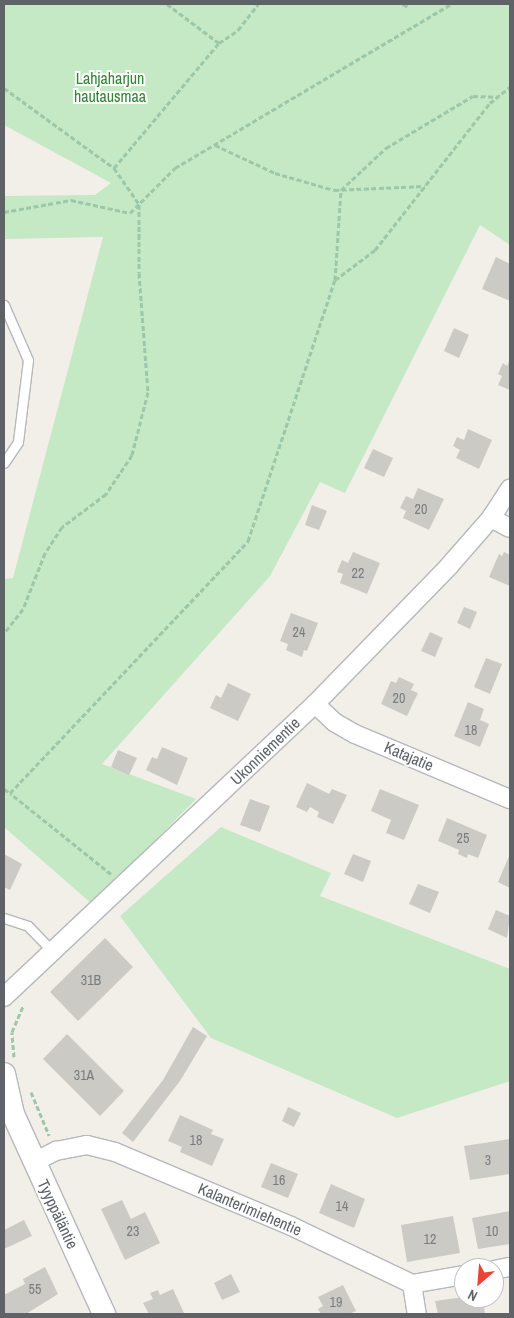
<!DOCTYPE html>
<html>
<head>
<meta charset="utf-8">
<style>
  body { margin:0 }
  #map { position:relative; width:514px; height:1318px; overflow:hidden; background:#f1efe8; font-family:"Archivo Narrow",sans-serif }
  div>[style] { position:absolute }
  [style*='--x'] { left:calc(var(--x)*1px); top:calc(var(--y)*1px); width:calc(var(--w)*1px); rotate:calc(var(--a)*1deg) }
  .green>* { inset:0; background:#c5e8c5 }
  .building>* { inset:0; background:#cccac5 }
  .path>* { height:3px; margin-top:-1.5px; transform-origin:0; background:repeating-linear-gradient(90deg,#9cc7a9 0 5px,transparent 0 7.5px) }
  .roads { filter:drop-shadow(1px 0 #b5b8bc) drop-shadow(-1px 0 #b5b8bc) drop-shadow(0 1px #b5b8bc) drop-shadow(0 -1px #b5b8bc) }
  .service>* { height:9px; margin:-4.5px; padding:0 4.5px; transform-origin:4.5px; border-radius:4.5px; background:#fff }
  .minor>* { height:18px; margin:-9px; padding:0 9px; transform-origin:9px; border-radius:9px; background:#fff }
  .tertiary>* { height:22px; margin:-11px; padding:0 11px; transform-origin:11px; border-radius:11px; background:#fff }
  span { translate:-50% -50%; white-space:nowrap; text-align:center; line-height:1.15; -webkit-text-stroke:4px #fff; paint-order:stroke }
  .number-label { font-size:14px; color:#7a7d7f }
  .number-label span { -webkit-text-stroke-width:0 }
  .park-label { font-size:16px; color:#348238 }
  .street-label { font-size:16px; color:#5f6368 }
  .frame { position:absolute; inset:0; border:5px solid #5f6368; pointer-events:none }
  .north { position:absolute; left:454px; top:1258px; width:50px; height:50px; box-sizing:border-box; background:#fff; border:1px solid #bfc1c3; border-radius:50%; rotate:207deg; font-size:14px; font-weight:700; line-height:20px; text-align:center; color:#5f6368 }
  .north::after { content:''; display:block; margin:auto; width:18px; height:22px; background:#ea4335; clip-path:polygon(50% 0,100% 100%,50% 72%,0 100%) }
</style>
</head>
<body>
<div id="map">
  <div class="green">
    <div style="clip-path:polygon(4px 4px,510px 4px,510px 245px,480px 225px,345px 493px,320px 482px,270px 576px,102px 764px,196px 799px,92px 904px,4px 827px,4px 579px,13px 578px,103px 237px,4px 239px,4px 196px,95px 195px,111px 183px,4px 125px)"></div>
    <div style="clip-path:polygon(221px 827px,331px 873px,320px 896px,510px 969px,510px 1081px,397px 1118px,211px 1038px,120px 916px)"></div>
  </div>
  <div class="building">
    <div style="clip-path:polygon(496px 257px,510px 264px,510px 301px,482px 289px)"></div>
    <div style="clip-path:polygon(454px 328px,469px 335px,459px 358px,444px 351px)"></div>
    <div style="clip-path:polygon(510px 359px,510px 390px,498px 385px,502px 376px,498px 374px,503px 363px,507px 366px)"></div>
    <div style="clip-path:polygon(468px 429px,492px 440px,479px 469px,456px 458px,460px 450px,453px 446px,457px 437px,464px 440px)"></div>
    <div style="clip-path:polygon(373px 449px,393px 458px,384px 477px,364px 468px)"></div>
    <div style="clip-path:polygon(418px 488px,444px 499px,429px 530px,403px 518px,406px 511px,400px 508px,406px 496px,413px 499px)"></div>
    <div style="clip-path:polygon(312px 505px,327px 511px,319px 530px,305px 525px)"></div>
    <div style="clip-path:polygon(353px 552px,380px 563px,367px 594px,340px 583px,343px 574px,337px 572px,342px 560px,348px 563px)"></div>
    <div style="clip-path:polygon(504px 552px,510px 555px,510px 586px,489px 577px,499px 554px,502px 556px)"></div>
    <div style="clip-path:polygon(464px 607px,477px 612px,470px 629px,457px 623px)"></div>
    <div style="clip-path:polygon(291px 613px,318px 623px,307px 651px,304px 650px,302px 657px,286px 650px,288px 644px,280px 641px)"></div>
    <div style="clip-path:polygon(430px 632px,443px 638px,435px 657px,421px 651px)"></div>
    <div style="clip-path:polygon(486px 658px,502px 664px,490px 694px,474px 687px)"></div>
    <div style="clip-path:polygon(399px 677px,414px 684px,411px 690px,418px 693px,407px 716px,381px 704px,391px 681px,396px 683px)"></div>
    <div style="clip-path:polygon(228px 683px,251px 694px,238px 721px,210px 708px,216px 695px,221px 698px)"></div>
    <div style="clip-path:polygon(468px 702px,484px 709px,480px 720px,489px 724px,480px 747px,454px 736px)"></div>
    <div style="clip-path:polygon(162px 747px,188px 758px,177px 785px,146px 770px,152px 757px,157px 759px)"></div>
    <div style="clip-path:polygon(118px 750px,137px 758px,129px 775px,111px 767px)"></div>
    <div style="clip-path:polygon(307px 783px,329px 794px,332px 789px,347px 795px,333px 824px,317px 817px,319px 812px,310px 807px,307px 812px,296px 807px)"></div>
    <div style="clip-path:polygon(380px 789px,419px 805px,404px 840px,386px 833px,391px 820px,371px 811px)"></div>
    <div style="clip-path:polygon(250px 799px,270px 806px,260px 832px,240px 825px)"></div>
    <div style="clip-path:polygon(447px 818px,487px 835px,478px 858px,468px 854px,467px 858px,458px 854px,459px 850px,438px 841px)"></div>
    <div style="clip-path:polygon(4px 854px,22px 864px,10px 890px,4px 887px)"></div>
    <div style="clip-path:polygon(353px 854px,371px 861px,363px 882px,344px 874px)"></div>
    <div style="clip-path:polygon(510px 854px,510px 888px,498px 882px)"></div>
    <div style="clip-path:polygon(418px 884px,439px 892px,430px 913px,409px 904px)"></div>
    <div style="clip-path:polygon(496px 910px,510px 916px,507px 938px,488px 929px)"></div>
    <div style="clip-path:polygon(105px 938px,133px 967px,78px 1021px,50px 992px)"></div>
    <div style="clip-path:polygon(193px 1027px,207px 1036px,180px 1081px,133px 1142px,122px 1133px,163px 1080px)"></div>
    <div style="clip-path:polygon(67px 1034px,124px 1091px,100px 1116px,43px 1059px)"></div>
    <div style="clip-path:polygon(288px 1107px,301px 1113px,294px 1127px,282px 1121px)"></div>
    <div style="clip-path:polygon(180px 1115px,213px 1130px,211px 1134px,224px 1139px,212px 1166px,180px 1152px,182px 1147px,168px 1141px)"></div>
    <div style="clip-path:polygon(510px 1139px,510px 1174px,470px 1180px,464px 1146px)"></div>
    <div style="clip-path:polygon(271px 1163px,298px 1174px,288px 1198px,261px 1187px)"></div>
    <div style="clip-path:polygon(331px 1184px,365px 1199px,354px 1228px,319px 1213px)"></div>
    <div style="clip-path:polygon(122px 1200px,131px 1219px,145px 1212px,160px 1243px,125px 1260px,101px 1209px)"></div>
    <div style="clip-path:polygon(510px 1211px,510px 1244px,478px 1249px,472px 1218px)"></div>
    <div style="clip-path:polygon(453px 1216px,460px 1253px,407px 1262px,401px 1225px)"></div>
    <div style="clip-path:polygon(24px 1220px,32px 1236px,4px 1249px,4px 1230px)"></div>
    <div style="clip-path:polygon(45px 1267px,58px 1294px,26px 1314px,4px 1314px,4px 1295px,25px 1284px,23px 1279px)"></div>
    <div style="clip-path:polygon(231px 1274px,240px 1292px,222px 1300px,214px 1283px)"></div>
    <div style="clip-path:polygon(343px 1285px,356px 1311px,349px 1314px,321px 1314px,318px 1309px,323px 1306px,318px 1297px)"></div>
    <div style="clip-path:polygon(173px 1289px,184px 1313px,149px 1314px,143px 1303px,153px 1299px,150px 1293px,158px 1290px,160px 1295px)"></div>
    <div style="clip-path:polygon(464px 1297px,483px 1298px,485px 1314px,438px 1314px,435px 1301px)"></div>
  </div>
  <div class="path">
    <div style="--x:167;--y:4;--w:65;--a:36.9"></div>
    <div style="--x:403;--y:4;--w:6;--a:31"></div>
    <div style="--x:4;--y:88;--w:136;--a:36"></div>
    <div style="--x:114;--y:168;--w:44;--a:55.2"></div>
    <div style="--x:139;--y:204;--w:69;--a:90"></div>
    <div style="--x:139;--y:273;--w:119;--a:85.7"></div>
    <div style="--x:148;--y:392;--w:65;--a:104.3"></div>
    <div style="--x:132;--y:455;--w:47;--a:123.7"></div>
    <div style="--x:106;--y:494;--w:55;--a:143.1"></div>
    <div style="--x:62;--y:527;--w:31;--a:123"></div>
    <div style="--x:45;--y:553;--w:60;--a:111.4"></div>
    <div style="--x:23;--y:609;--w:31;--a:128"></div>
    <div style="--x:215;--y:145;--w:66;--a:25"></div>
    <div style="--x:275;--y:173;--w:61;--a:16.1"></div>
    <div style="--x:334;--y:190;--w:91;--a:-2.5"></div>
    <div style="--x:114;--y:168;--w:163;--a:-50"></div>
    <div style="--x:219;--y:43;--w:23;--a:-34"></div>
    <div style="--x:238;--y:30;--w:33;--a:-52"></div>
    <div style="--x:4;--y:212;--w:68;--a:-10.2"></div>
    <div style="--x:71;--y:200;--w:60;--a:12.4"></div>
    <div style="--x:130;--y:213;--w:64;--a:-45"></div>
    <div style="--x:175;--y:168;--w:321;--a:-30.7"></div>
    <div style="--x:335;--y:280;--w:90;--a:-86.2"></div>
    <div style="--x:341;--y:190;--w:62;--a:-43"></div>
    <div style="--x:386;--y:148;--w:101;--a:-30.9"></div>
    <div style="--x:473;--y:96;--w:24;--a:2"></div>
    <div style="--x:4;--y:789;--w:7;--a:34"></div>
    <div style="--x:111;--y:874;--w:129;--a:-141.3"></div>
    <div style="--x:10;--y:793;--w:347;--a:-46.6"></div>
    <div style="--x:248;--y:541;--w:275;--a:-71.6"></div>
    <div style="--x:335;--y:280;--w:50;--a:-36.9"></div>
    <div style="--x:375;--y:250;--w:187;--a:-52"></div>
    <div style="--x:490;--y:103;--w:26;--a:-39"></div>
    <div style="--x:14;--y:1057;--w:25;--a:-95"></div>
    <div style="--x:12;--y:1032;--w:28;--a:-67"></div>
    <div style="--x:31;--y:1092;--w:47;--a:67.3"></div>
  </div>
  <div class="roads">
    <div class="service">
      <div style="--x:4;--y:305;--w:60;--a:66.4"></div>
      <div style="--x:28;--y:360;--w:83;--a:97"></div>
      <div style="--x:18;--y:442;--w:25;--a:124"></div>
      <div style="--x:4;--y:918;--w:25;--a:18"></div>
      <div style="--x:28;--y:926;--w:36;--a:46"></div>
    </div>
    <div class="minor">
      <div style="--x:491;--y:518;--w:21;--a:28"></div>
      <div style="--x:315;--y:704;--w:26;--a:43"></div>
      <div style="--x:334;--y:722;--w:24;--a:30"></div>
      <div style="--x:355;--y:734;--w:168;--a:22.8"></div>
      <div style="--x:4;--y:997;--w:427;--a:-43.3"></div>
      <div style="--x:315;--y:704;--w:192;--a:-45.8"></div>
      <div style="--x:449;--y:566;--w:64;--a:-48.8"></div>
      <div style="--x:491;--y:518;--w:35;--a:-57"></div>
      <div style="--x:34;--y:1162;--w:25;--a:-27"></div>
      <div style="--x:56;--y:1151;--w:32;--a:-11"></div>
      <div style="--x:87;--y:1145;--w:29;--a:14"></div>
      <div style="--x:115;--y:1152;--w:191;--a:22.8"></div>
      <div style="--x:291;--y:1226;--w:134;--a:25.6"></div>
      <div style="--x:412;--y:1284;--w:53;--a:-9.8"></div>
      <div style="--x:494;--y:1270;--w:16;--a:-11"></div>
      <div style="--x:412;--y:1284;--w:30;--a:81"></div>
    </div>
    <div class="tertiary">
      <div style="--x:4;--y:1074;--w:41;--a:77.3"></div>
      <div style="--x:13;--y:1114;--w:220;--a:65.5"></div>
    </div>
  </div>
  <div class="number-label">
    <span style="left:421px;top:509px">20</span>
    <span style="left:358px;top:573px">22</span>
    <span style="left:299px;top:632px">24</span>
    <span style="left:399px;top:698px">20</span>
    <span style="left:471px;top:730px">18</span>
    <span style="left:463px;top:838px">25</span>
    <span style="left:91px;top:980px">31B</span>
    <span style="left:84px;top:1075px">31A</span>
    <span style="left:196px;top:1140px">18</span>
    <span style="left:488px;top:1160px">3</span>
    <span style="left:279px;top:1180px">16</span>
    <span style="left:342px;top:1206px">14</span>
    <span style="left:133px;top:1231px">23</span>
    <span style="left:492px;top:1231px">10</span>
    <span style="left:430px;top:1239px">12</span>
    <span style="left:35px;top:1289px">55</span>
    <span style="left:336px;top:1302px">19</span>
  </div>
  <div class="park-label">
    <span style="left:110px;top:87px">Lahjaharjun<br>hautausmaa</span>
  </div>
  <div class="street-label">
    <span style="left:265px;top:751px;rotate:-44deg">Ukonniementie</span>
    <span style="left:409px;top:756px;rotate:23deg">Katajatie</span>
    <span style="left:250px;top:1209px;rotate:23deg">Kalanterimiehentie</span>
    <span style="left:58px;top:1214px;rotate:65deg">Tyyppäläntie</span>
  </div>
  <div class="frame"></div>
  <div class="north">N</div>
</div>
</body>
</html>
